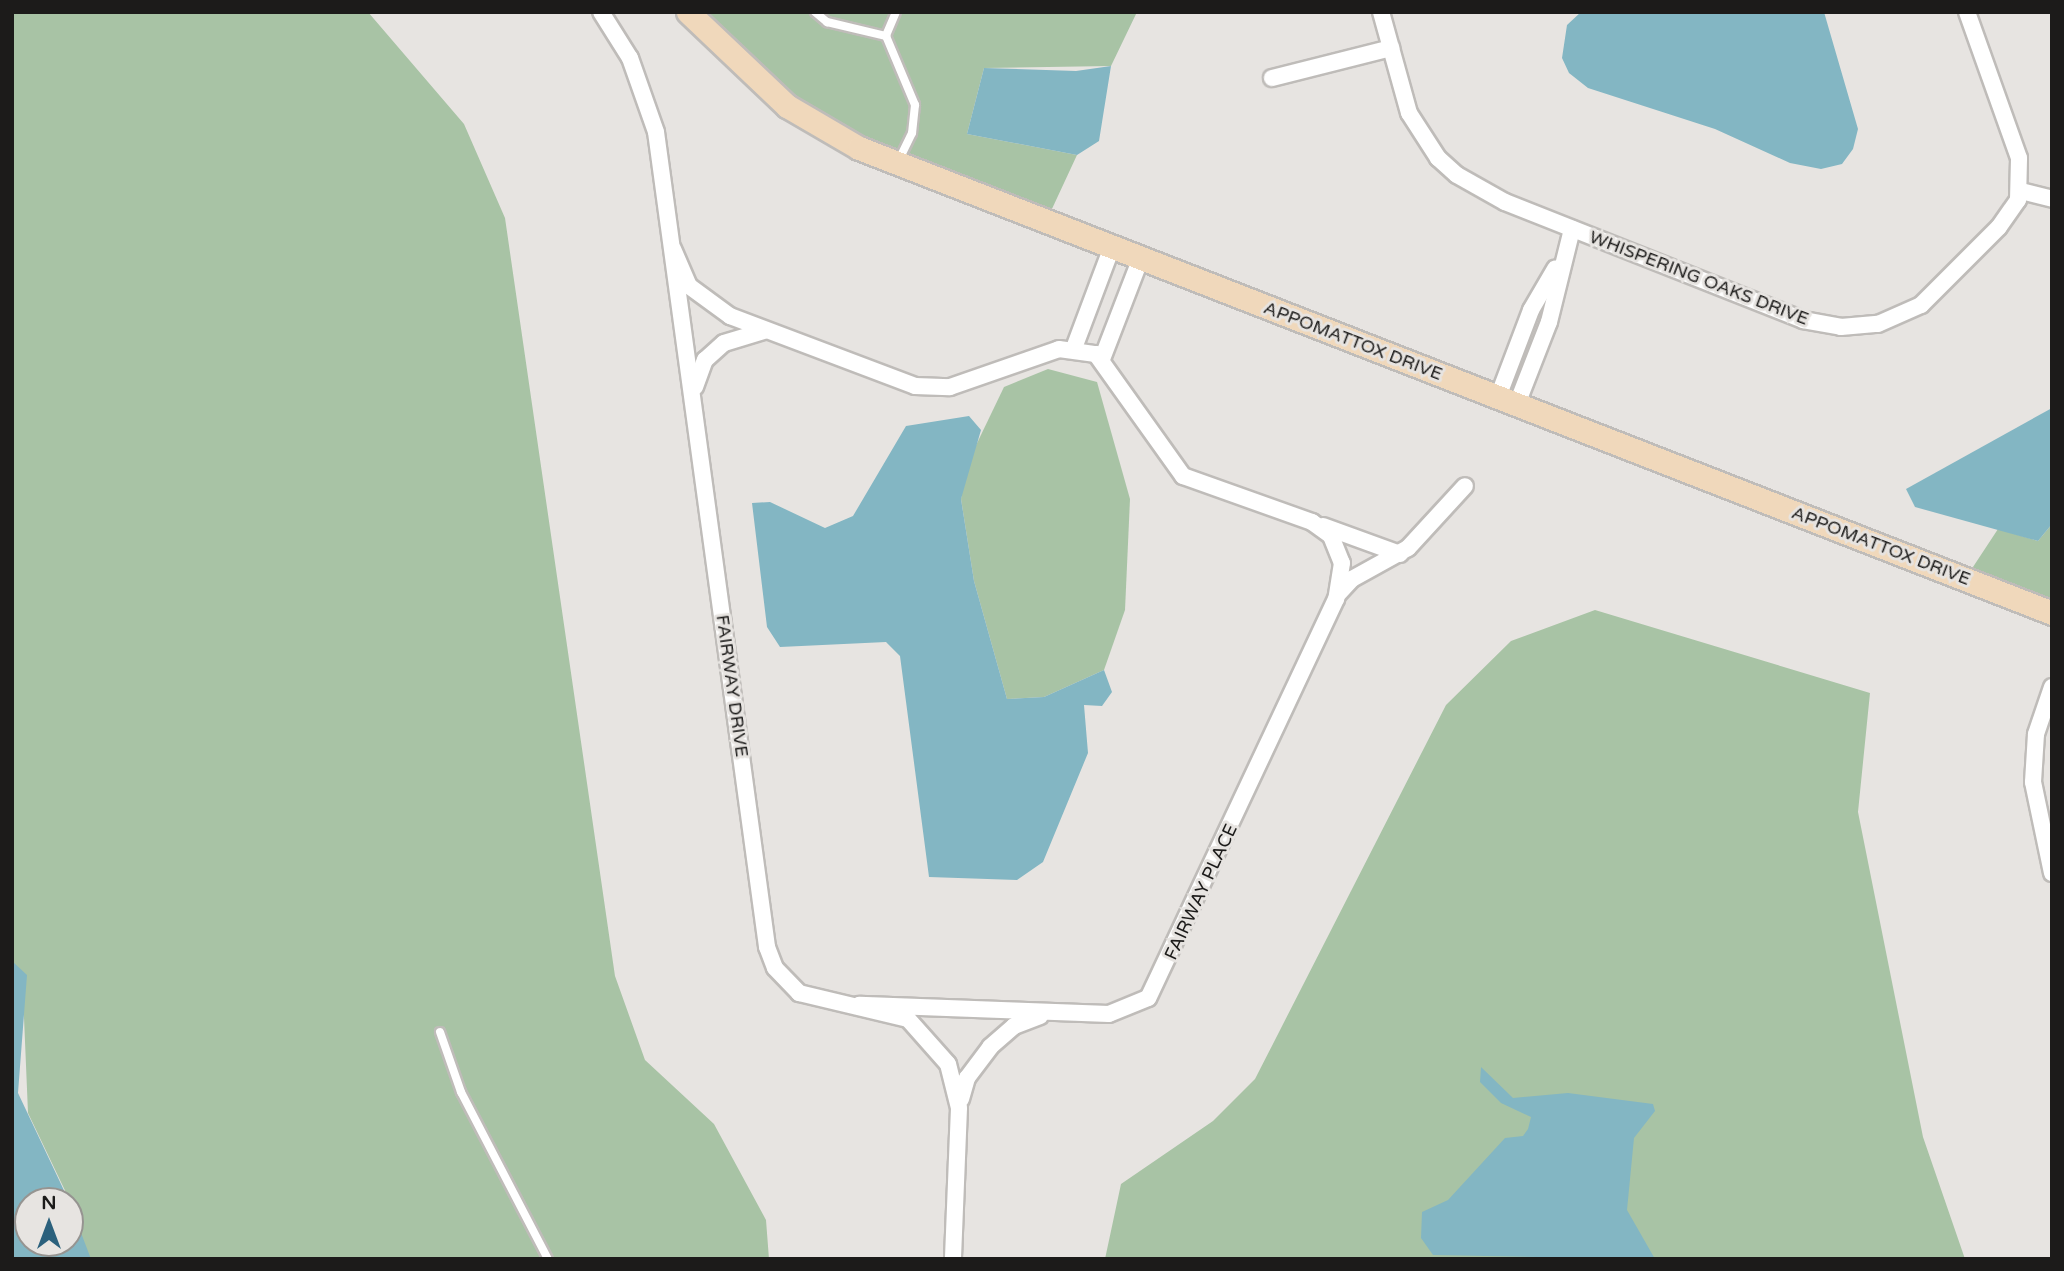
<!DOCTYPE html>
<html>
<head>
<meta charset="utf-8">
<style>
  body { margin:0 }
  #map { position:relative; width:2064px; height:1271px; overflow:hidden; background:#e7e4e1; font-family:"Varela Round",sans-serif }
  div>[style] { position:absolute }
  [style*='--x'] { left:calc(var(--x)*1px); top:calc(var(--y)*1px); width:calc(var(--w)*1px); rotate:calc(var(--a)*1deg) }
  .green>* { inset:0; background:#a8c3a5 }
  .water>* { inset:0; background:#83b6c3 }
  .roads { filter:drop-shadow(2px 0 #bfbcb9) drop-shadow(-2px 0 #bfbcb9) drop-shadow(0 2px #bfbcb9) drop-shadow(0 -2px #bfbcb9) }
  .lane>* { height:8px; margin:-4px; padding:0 4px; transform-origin:4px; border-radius:4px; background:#fff }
  .street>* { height:16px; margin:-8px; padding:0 8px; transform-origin:8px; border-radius:8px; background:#fff }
  .secondary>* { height:23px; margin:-11.5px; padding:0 11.5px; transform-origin:11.5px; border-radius:11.5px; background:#f0d8bb }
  span { translate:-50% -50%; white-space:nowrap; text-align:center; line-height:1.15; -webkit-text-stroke:6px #e7e4e1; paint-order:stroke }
  .street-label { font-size:18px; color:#1c1b1a }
  .frame { position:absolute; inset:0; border:14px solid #1c1b1a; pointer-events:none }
  .north { position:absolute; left:14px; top:1187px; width:70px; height:70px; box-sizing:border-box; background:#e7e4e1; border:2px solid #969491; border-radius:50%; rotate:0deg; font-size:19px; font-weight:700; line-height:28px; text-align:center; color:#1c1b1a }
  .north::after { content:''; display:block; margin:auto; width:24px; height:32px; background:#2b607c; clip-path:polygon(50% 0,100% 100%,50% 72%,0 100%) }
</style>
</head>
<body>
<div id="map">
  <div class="green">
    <div style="clip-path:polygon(12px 12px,368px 12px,464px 124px,505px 218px,615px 976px,645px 1060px,714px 1124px,766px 1220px,769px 1259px,65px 1259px,70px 1201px,28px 1113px,23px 994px,12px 976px)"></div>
    <div style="clip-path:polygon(703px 12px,1137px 12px,1111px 66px,984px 68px,967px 134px,1077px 155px,1051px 211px,863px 138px,793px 98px)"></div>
    <div style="clip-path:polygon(1048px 369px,1097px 382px,1130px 499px,1125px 610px,1104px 670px,1044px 697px,1007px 699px,974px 581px,961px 499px,967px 464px,1004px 387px)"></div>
    <div style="clip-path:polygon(2052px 524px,2052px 601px,1971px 570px,1998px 529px,2038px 541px)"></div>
    <div style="clip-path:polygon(1595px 610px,1870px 693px,1858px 812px,1923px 1137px,1965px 1259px,1105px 1259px,1121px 1184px,1213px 1121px,1255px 1079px,1446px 705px,1511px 641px)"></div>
  </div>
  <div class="water">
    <div style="clip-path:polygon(1581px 12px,1824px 12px,1858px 129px,1853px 149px,1842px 164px,1821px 169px,1790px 163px,1715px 129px,1588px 88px,1569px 73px,1562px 58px,1567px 25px)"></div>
    <div style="clip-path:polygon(1111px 66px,1099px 141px,1077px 155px,967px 134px,984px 68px,1076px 71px)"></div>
    <div style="clip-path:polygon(2052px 408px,2052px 524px,2038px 541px,1915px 507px,1906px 489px)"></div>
    <div style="clip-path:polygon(969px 416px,981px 430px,961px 499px,974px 581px,1007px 699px,1044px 697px,1104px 670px,1112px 692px,1102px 706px,1084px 705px,1088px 753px,1043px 862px,1017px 880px,929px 877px,900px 656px,886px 642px,780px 647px,767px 627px,752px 503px,770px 502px,825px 528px,853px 516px,906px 426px)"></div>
    <div style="clip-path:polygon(12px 961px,27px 975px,18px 1093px,69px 1201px,28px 1201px,28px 1243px,70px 1243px,70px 1204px,91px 1259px,12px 1259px)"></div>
    <div style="clip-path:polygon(1481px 1067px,1513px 1098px,1568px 1093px,1653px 1104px,1655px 1111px,1634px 1138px,1627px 1210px,1655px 1259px,1433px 1255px,1421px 1238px,1422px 1212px,1448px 1200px,1505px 1138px,1523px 1136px,1528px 1129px,1531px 1117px,1501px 1103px,1480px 1082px)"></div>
  </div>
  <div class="roads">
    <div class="lane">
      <div style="--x:815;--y:12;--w:16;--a:40"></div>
      <div style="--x:827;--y:22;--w:61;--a:13.3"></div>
      <div style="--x:896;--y:12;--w:26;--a:113"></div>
      <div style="--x:886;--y:36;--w:75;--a:67.2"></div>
      <div style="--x:915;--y:105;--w:28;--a:96"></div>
      <div style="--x:912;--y:133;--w:30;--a:116"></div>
      <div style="--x:440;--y:1032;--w:64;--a:70.7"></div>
      <div style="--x:461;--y:1092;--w:188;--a:62.5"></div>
    </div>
    <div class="street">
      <div style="--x:601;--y:12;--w:54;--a:57.8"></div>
      <div style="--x:630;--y:58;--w:78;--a:70.6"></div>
      <div style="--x:656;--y:132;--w:823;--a:82.24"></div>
      <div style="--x:767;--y:947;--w:22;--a:69"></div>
      <div style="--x:775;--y:968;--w:35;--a:46"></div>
      <div style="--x:799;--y:993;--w:112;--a:13.4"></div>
      <div style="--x:908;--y:1019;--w:60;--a:48.4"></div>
      <div style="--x:948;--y:1064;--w:45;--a:76"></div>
      <div style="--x:959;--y:1108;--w:151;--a:92.3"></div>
      <div style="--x:1381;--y:12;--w:105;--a:74.5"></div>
      <div style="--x:1409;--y:113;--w:54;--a:57.2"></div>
      <div style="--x:1438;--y:158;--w:25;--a:42"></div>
      <div style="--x:1457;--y:175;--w:55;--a:29.4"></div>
      <div style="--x:1505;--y:202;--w:321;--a:21.6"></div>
      <div style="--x:1803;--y:320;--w:39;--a:10"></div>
      <div style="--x:1841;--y:327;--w:37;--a:-5"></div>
      <div style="--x:1878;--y:324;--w:47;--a:-23.8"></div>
      <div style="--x:1921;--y:305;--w:110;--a:-45"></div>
      <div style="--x:1999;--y:227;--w:33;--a:-55"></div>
      <div style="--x:2018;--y:200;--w:42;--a:-88.6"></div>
      <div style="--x:2019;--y:158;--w:155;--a:-109.6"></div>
      <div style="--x:1272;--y:78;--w:123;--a:-14.1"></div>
      <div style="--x:2021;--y:191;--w:32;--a:14"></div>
      <div style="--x:673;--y:249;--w:40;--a:66.6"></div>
      <div style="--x:689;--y:286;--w:51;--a:36.2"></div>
      <div style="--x:730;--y:316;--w:198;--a:20.7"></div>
      <div style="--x:915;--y:386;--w:35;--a:2"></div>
      <div style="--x:950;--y:387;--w:115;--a:-19.2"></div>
      <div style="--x:1059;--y:349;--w:37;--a:8"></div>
      <div style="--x:1096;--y:354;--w:150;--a:54.5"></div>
      <div style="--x:1183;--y:476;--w:137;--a:19.6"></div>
      <div style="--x:1312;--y:522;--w:24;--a:36"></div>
      <div style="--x:1331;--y:536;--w:29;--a:68"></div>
      <div style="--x:1342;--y:563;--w:36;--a:99"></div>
      <div style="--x:1336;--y:599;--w:441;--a:115.2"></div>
      <div style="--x:1148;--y:998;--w:42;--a:157.7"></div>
      <div style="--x:1109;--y:1014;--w:250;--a:-177.9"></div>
      <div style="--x:1074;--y:348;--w:108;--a:-69.4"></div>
      <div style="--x:1102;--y:359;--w:108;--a:-68.9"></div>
      <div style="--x:695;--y:387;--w:29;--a:-70"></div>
      <div style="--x:705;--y:360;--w:25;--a:-42"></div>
      <div style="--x:724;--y:343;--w:42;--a:-16.7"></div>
      <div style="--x:1498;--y:397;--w:93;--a:-69.2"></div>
      <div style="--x:1531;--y:310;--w:48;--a:-59.7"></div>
      <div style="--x:1517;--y:404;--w:88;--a:-68.7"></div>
      <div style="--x:1549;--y:322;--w:96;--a:-76.1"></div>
      <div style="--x:1323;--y:526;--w:82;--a:20"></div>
      <div style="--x:1339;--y:593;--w:19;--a:-47"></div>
      <div style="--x:1352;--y:579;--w:64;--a:-29"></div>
      <div style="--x:1408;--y:548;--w:84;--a:-47.4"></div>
      <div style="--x:2052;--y:687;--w:50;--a:108.8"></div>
      <div style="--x:2036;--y:734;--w:48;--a:93.6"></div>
      <div style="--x:2033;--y:782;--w:93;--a:78.2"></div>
      <div style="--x:961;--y:1099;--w:22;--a:-74"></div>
      <div style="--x:967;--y:1078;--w:39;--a:-53"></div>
      <div style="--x:990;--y:1047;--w:32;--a:-41"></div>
      <div style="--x:1014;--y:1026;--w:28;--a:-21"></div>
    </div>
    <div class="secondary">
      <div style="--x:688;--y:12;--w:137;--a:43.5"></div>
      <div style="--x:787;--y:106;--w:83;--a:30.3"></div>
      <div style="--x:859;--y:148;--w:1280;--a:21.29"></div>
    </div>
  </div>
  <div class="street-label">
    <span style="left:1699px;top:278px;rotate:21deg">WHISPERING OAKS DRIVE</span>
    <span style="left:1353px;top:341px;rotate:21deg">APPOMATTOX DRIVE</span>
    <span style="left:1881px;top:546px;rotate:21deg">APPOMATTOX DRIVE</span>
    <span style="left:732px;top:686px;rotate:82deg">FAIRWAY DRIVE</span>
    <span style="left:1201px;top:892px;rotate:-65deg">FAIRWAY PLACE</span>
  </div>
  <div class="frame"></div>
  <div class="north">N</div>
</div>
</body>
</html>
